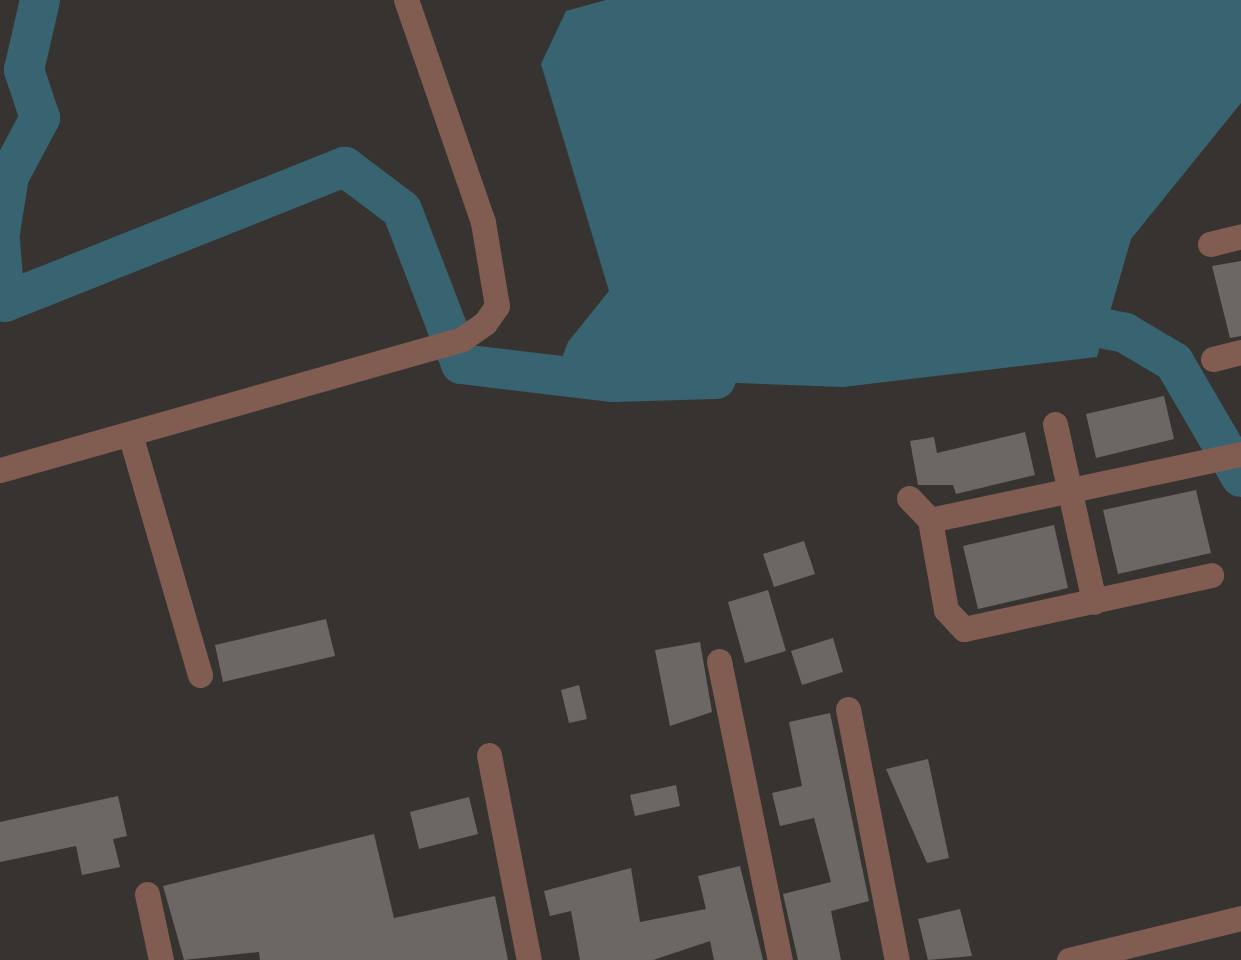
<!DOCTYPE html>
<html>
<head>
<meta charset="utf-8">
<style>
  body { margin:0 }
  #map { position:relative; width:1241px; height:960px; overflow:hidden; background:#373331; font-family:"Space Grotesk",sans-serif }
  div>[style] { position:absolute }
  [style*='--x'] { left:calc(var(--x)*1px); top:calc(var(--y)*1px); width:calc(var(--w)*1px); rotate:calc(var(--a)*1deg) }
  .water>* { inset:0; background:#386471 }
  .canal>* { height:22px; margin:-11px; padding:0 11px; transform-origin:11px; border-radius:11px; background:#386471 }
  .river>* { height:40px; margin:-20px; padding:0 20px; transform-origin:20px; border-radius:20px; background:#386471 }
  .building>* { inset:0; background:#6c6765 }
  .minor>* { height:25px; margin:-12.5px; padding:0 12.5px; transform-origin:12.5px; border-radius:12.5px; background:#815d51 }
  span { translate:-50% -50%; white-space:nowrap; text-align:center; line-height:1.15; -webkit-text-stroke:8px #2d2927; paint-order:stroke }
</style>
</head>
<body>
<div id="map">
  <div class="water">
    <div style="clip-path:polygon(606px 0,1241px 0,1241px 103px,1131px 239px,1097px 357px,843px 387px,555px 376px,568px 342px,609px 291px,541px 64px,566px 11px)"></div>
  </div>
  <div class="canal">
    <div style="--x:0;--y:304;--w:5;--a:-22"></div>
  </div>
  <div class="river">
    <div style="--x:0;--y:232;--w:57;--a:-80.9"></div>
    <div style="--x:9;--y:176;--w:66;--a:-61.9"></div>
    <div style="--x:40;--y:118;--w:51;--a:-108.4"></div>
    <div style="--x:24;--y:70;--w:72;--a:-77.1"></div>
    <div style="--x:0;--y:241;--w:61;--a:85.3"></div>
    <div style="--x:5;--y:302;--w:366;--a:-21.7"></div>
    <div style="--x:345;--y:167;--w:71;--a:37"></div>
    <div style="--x:402;--y:210;--w:165;--a:69"></div>
    <div style="--x:461;--y:364;--w:153;--a:6.8"></div>
    <div style="--x:613;--y:382;--w:103;--a:-1.7"></div>
    <div style="--x:1059;--y:338;--w:38;--a:-17"></div>
    <div style="--x:1095;--y:327;--w:31;--a:11"></div>
    <div style="--x:1125;--y:333;--w:57;--a:30.6"></div>
    <div style="--x:1174;--y:362;--w:133;--a:59.8"></div>
  </div>
  <div class="building">
    <div style="clip-path:polygon(1241px 261px,1241px 336px,1230px 338px,1212px 266px)"></div>
    <div style="clip-path:polygon(1164px 396px,1174px 439px,1096px 458px,1086px 414px)"></div>
    <div style="clip-path:polygon(1025px 432px,1035px 475px,956px 494px,953px 485px,918px 485px,910px 441px,934px 437px,937px 453px)"></div>
    <div style="clip-path:polygon(1196px 490px,1211px 553px,1118px 574px,1103px 510px)"></div>
    <div style="clip-path:polygon(1054px 525px,1068px 588px,978px 609px,963px 546px)"></div>
    <div style="clip-path:polygon(804px 541px,815px 574px,774px 587px,763px 554px)"></div>
    <div style="clip-path:polygon(768px 590px,786px 651px,745px 663px,728px 602px)"></div>
    <div style="clip-path:polygon(326px 619px,335px 656px,223px 682px,215px 645px)"></div>
    <div style="clip-path:polygon(833px 638px,843px 672px,802px 685px,791px 651px)"></div>
    <div style="clip-path:polygon(700px 642px,712px 712px,670px 726px,655px 650px)"></div>
    <div style="clip-path:polygon(579px 685px,587px 719px,569px 723px,561px 690px)"></div>
    <div style="clip-path:polygon(830px 713px,869px 901px,831px 911px,841px 960px,798px 960px,783px 894px,831px 882px,814px 818px,780px 826px,772px 793px,802px 786px,789px 722px)"></div>
    <div style="clip-path:polygon(928px 759px,949px 858px,927px 863px,886px 769px)"></div>
    <div style="clip-path:polygon(676px 785px,680px 806px,635px 816px,630px 795px)"></div>
    <div style="clip-path:polygon(118px 796px,127px 836px,113px 839px,120px 867px,82px 875px,76px 846px,0 862px,0 822px)"></div>
    <div style="clip-path:polygon(469px 797px,478px 834px,419px 849px,410px 812px)"></div>
    <div style="clip-path:polygon(374px 834px,394px 918px,495px 896px,508px 960px,260px 960px,259px 952px,184px 960px,163px 886px)"></div>
    <div style="clip-path:polygon(740px 866px,763px 960px,714px 960px,710px 941px,653px 960px,580px 960px,571px 911px,550px 916px,544px 891px,631px 868px,640px 922px,706px 909px,698px 876px)"></div>
    <div style="clip-path:polygon(960px 909px,972px 956px,928px 960px,918px 919px)"></div>
  </div>
  <div class="minor">
    <div style="--x:1210;--y:244;--w:32;--a:-14"></div>
    <div style="--x:1213;--y:359;--w:29;--a:-14"></div>
    <div style="--x:1055;--y:424;--w:182;--a:77.6"></div>
    <div style="--x:130;--y:434;--w:251;--a:73.8"></div>
    <div style="--x:0;--y:470;--w:480;--a:-15.8"></div>
    <div style="--x:462;--y:339;--w:28;--a:-35"></div>
    <div style="--x:485;--y:323;--w:21;--a:-55"></div>
    <div style="--x:497;--y:306;--w:85;--a:-99.5"></div>
    <div style="--x:483;--y:222;--w:235;--a:-109.1"></div>
    <div style="--x:909;--y:498;--w:30;--a:46"></div>
    <div style="--x:930;--y:520;--w:91;--a:79.9"></div>
    <div style="--x:946;--y:610;--w:26;--a:47"></div>
    <div style="--x:964;--y:629;--w:253;--a:-12.3"></div>
    <div style="--x:930;--y:520;--w:318;--a:-12"></div>
    <div style="--x:719;--y:661;--w:305;--a:78.5"></div>
    <div style="--x:848;--y:709;--w:256;--a:79"></div>
    <div style="--x:489;--y:755;--w:209;--a:79"></div>
    <div style="--x:147;--y:894;--w:67;--a:78"></div>
    <div style="--x:1069;--y:960;--w:177;--a:-13.7"></div>
  </div>
</div>
</body>
</html>
